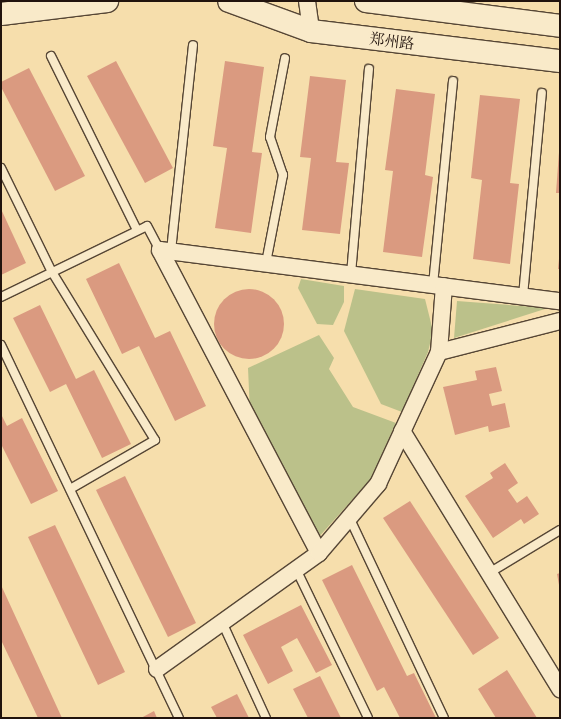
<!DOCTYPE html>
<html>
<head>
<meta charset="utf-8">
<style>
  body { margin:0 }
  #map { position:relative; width:561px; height:719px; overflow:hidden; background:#f6deac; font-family:"EB Garamond","Noto Serif SC",serif }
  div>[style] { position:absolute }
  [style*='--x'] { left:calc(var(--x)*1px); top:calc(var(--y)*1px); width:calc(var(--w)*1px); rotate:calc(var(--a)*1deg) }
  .green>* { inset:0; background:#bbc18a }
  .building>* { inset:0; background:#da9a80 }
  .round { border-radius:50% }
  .roads { filter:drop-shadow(1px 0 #564635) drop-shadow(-1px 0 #564635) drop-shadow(0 1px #564635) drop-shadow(0 -1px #564635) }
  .lane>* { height:8px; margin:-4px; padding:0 4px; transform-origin:4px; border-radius:4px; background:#f9eac9 }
  .street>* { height:16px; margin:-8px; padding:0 8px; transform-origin:8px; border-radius:8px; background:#f9eac9 }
  .secondary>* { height:22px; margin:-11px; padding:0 11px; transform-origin:11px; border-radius:11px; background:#f9eac9 }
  span { translate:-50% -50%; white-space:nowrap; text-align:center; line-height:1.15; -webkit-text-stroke:4px #f9eac9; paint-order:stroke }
  .street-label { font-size:15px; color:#21130d }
  .frame { position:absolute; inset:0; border:2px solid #21130d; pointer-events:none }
</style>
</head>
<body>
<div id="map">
  <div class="green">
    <div style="clip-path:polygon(301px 279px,344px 286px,344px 302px,333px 325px,317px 324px,298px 288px)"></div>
    <div style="clip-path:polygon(355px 289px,425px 299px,433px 331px,428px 352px,402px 412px,381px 404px,344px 331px)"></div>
    <div style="clip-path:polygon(457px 301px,548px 308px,454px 338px)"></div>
    <div style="clip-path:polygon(319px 335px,334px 358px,329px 369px,353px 407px,396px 423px,370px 480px,317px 539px,250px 413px,248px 368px)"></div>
  </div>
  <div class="building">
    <div style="clip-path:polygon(116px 61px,173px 168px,145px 183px,87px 76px)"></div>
    <div style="clip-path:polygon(225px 61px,264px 67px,252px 152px,262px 153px,251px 233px,215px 228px,227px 148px,213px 146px)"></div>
    <div style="clip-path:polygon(29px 68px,85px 176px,55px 191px,1px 87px,1px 82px)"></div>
    <div style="clip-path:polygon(310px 76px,346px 80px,336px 162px,349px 163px,340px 234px,302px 230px,311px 158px,300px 157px)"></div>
    <div style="clip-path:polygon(396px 89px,435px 94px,425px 175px,433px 177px,422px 257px,383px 252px,393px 171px,385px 170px)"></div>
    <div style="clip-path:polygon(480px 95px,520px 99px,510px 183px,519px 184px,510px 264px,473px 259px,482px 180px,471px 178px)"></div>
    <div style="clip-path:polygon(559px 152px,560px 152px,560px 193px,556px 193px)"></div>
    <div style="clip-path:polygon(1px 209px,26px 263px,1px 275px)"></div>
    <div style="clip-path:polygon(559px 259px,560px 259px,560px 269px,558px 269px)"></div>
    <div style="clip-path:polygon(119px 263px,155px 338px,170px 331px,206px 406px,175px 421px,139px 346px,122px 354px,86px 279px)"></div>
    <div class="round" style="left:214px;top:289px;width:70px;height:70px"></div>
    <div style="clip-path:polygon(40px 305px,76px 379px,94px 370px,131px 444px,102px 458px,66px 384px,50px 392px,13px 318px)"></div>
    <div style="clip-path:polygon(496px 367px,502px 391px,489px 394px,492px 406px,505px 403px,510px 427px,489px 432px,488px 426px,455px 435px,443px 387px,477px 380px,475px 371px)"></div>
    <div style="clip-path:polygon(1px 414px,7px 426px,22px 418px,58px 491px,31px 504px,1px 444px)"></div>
    <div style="clip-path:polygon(505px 463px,518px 483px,508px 490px,517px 503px,527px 496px,539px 514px,524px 524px,521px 519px,493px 538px,465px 496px,493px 478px,490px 473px)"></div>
    <div style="clip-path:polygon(125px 476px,196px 623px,168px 637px,96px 490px)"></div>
    <div style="clip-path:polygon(410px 501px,499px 638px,473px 655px,383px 518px)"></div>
    <div style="clip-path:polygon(55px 525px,125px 672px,98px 685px,28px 537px)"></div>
    <div style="clip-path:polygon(352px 565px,407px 676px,414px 673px,436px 718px,400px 718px,384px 687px,377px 691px,322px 580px)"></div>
    <div style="clip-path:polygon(560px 573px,560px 585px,559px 585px,557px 574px)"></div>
    <div style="clip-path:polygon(1px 585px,62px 718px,38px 718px,1px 640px)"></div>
    <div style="clip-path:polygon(301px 605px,332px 665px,316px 673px,297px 638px,281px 647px,293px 671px,268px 684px,243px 635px)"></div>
    <div style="clip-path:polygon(507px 670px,537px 718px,496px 718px,478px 689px)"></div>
    <div style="clip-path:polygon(320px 676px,341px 718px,308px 718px,293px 689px)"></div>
    <div style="clip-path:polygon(237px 694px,249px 718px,217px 718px,211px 707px)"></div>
    <div style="clip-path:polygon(154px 711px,157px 718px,141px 718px)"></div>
  </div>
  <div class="roads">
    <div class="lane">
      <div style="--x:51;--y:56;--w:194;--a:63.7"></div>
      <div style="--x:1;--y:168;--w:116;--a:63.9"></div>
      <div style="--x:52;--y:272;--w:197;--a:58.5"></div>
      <div style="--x:155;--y:440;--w:98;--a:150"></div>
      <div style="--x:171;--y:251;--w:207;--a:-83.9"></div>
      <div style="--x:266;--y:263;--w:90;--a:-79.1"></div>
      <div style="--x:283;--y:175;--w:40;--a:-108.9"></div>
      <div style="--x:270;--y:137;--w:80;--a:-79.2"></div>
      <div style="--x:351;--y:274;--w:206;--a:-85"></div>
      <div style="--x:433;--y:285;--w:205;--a:-84.4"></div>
      <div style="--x:523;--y:296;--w:204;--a:-84.7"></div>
      <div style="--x:1;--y:297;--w:162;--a:-25.9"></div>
      <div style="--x:147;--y:226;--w:27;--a:62"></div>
      <div style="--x:1;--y:345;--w:413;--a:64.5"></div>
      <div style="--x:349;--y:517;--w:222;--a:64.7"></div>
      <div style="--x:296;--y:569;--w:165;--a:64.2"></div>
      <div style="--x:489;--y:573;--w:83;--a:-31.2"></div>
      <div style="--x:222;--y:622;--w:106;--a:65.4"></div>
    </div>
    <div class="street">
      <div style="--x:307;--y:1;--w:30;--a:82"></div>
      <div style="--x:439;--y:352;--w:125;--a:-14.4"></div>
      <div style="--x:402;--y:431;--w:303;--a:58.5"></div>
      <div style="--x:319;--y:553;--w:342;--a:-117.7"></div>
      <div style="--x:160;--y:250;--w:403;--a:7.3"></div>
      <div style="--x:157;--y:669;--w:199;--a:-35.6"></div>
      <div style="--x:319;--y:553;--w:91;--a:-49.5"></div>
      <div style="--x:378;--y:484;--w:145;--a:-65.2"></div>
      <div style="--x:439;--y:352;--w:66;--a:-85.7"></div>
    </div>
    <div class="secondary">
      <div style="--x:229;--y:1;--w:87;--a:20.1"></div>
      <div style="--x:311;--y:31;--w:251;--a:6.9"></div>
      <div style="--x:366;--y:1;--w:196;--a:7.3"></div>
      <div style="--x:1;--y:14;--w:107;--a:-7"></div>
    </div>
  </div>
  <div class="street-label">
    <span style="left:392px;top:41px;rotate:7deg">郑州路</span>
  </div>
  <div class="frame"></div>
</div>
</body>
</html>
